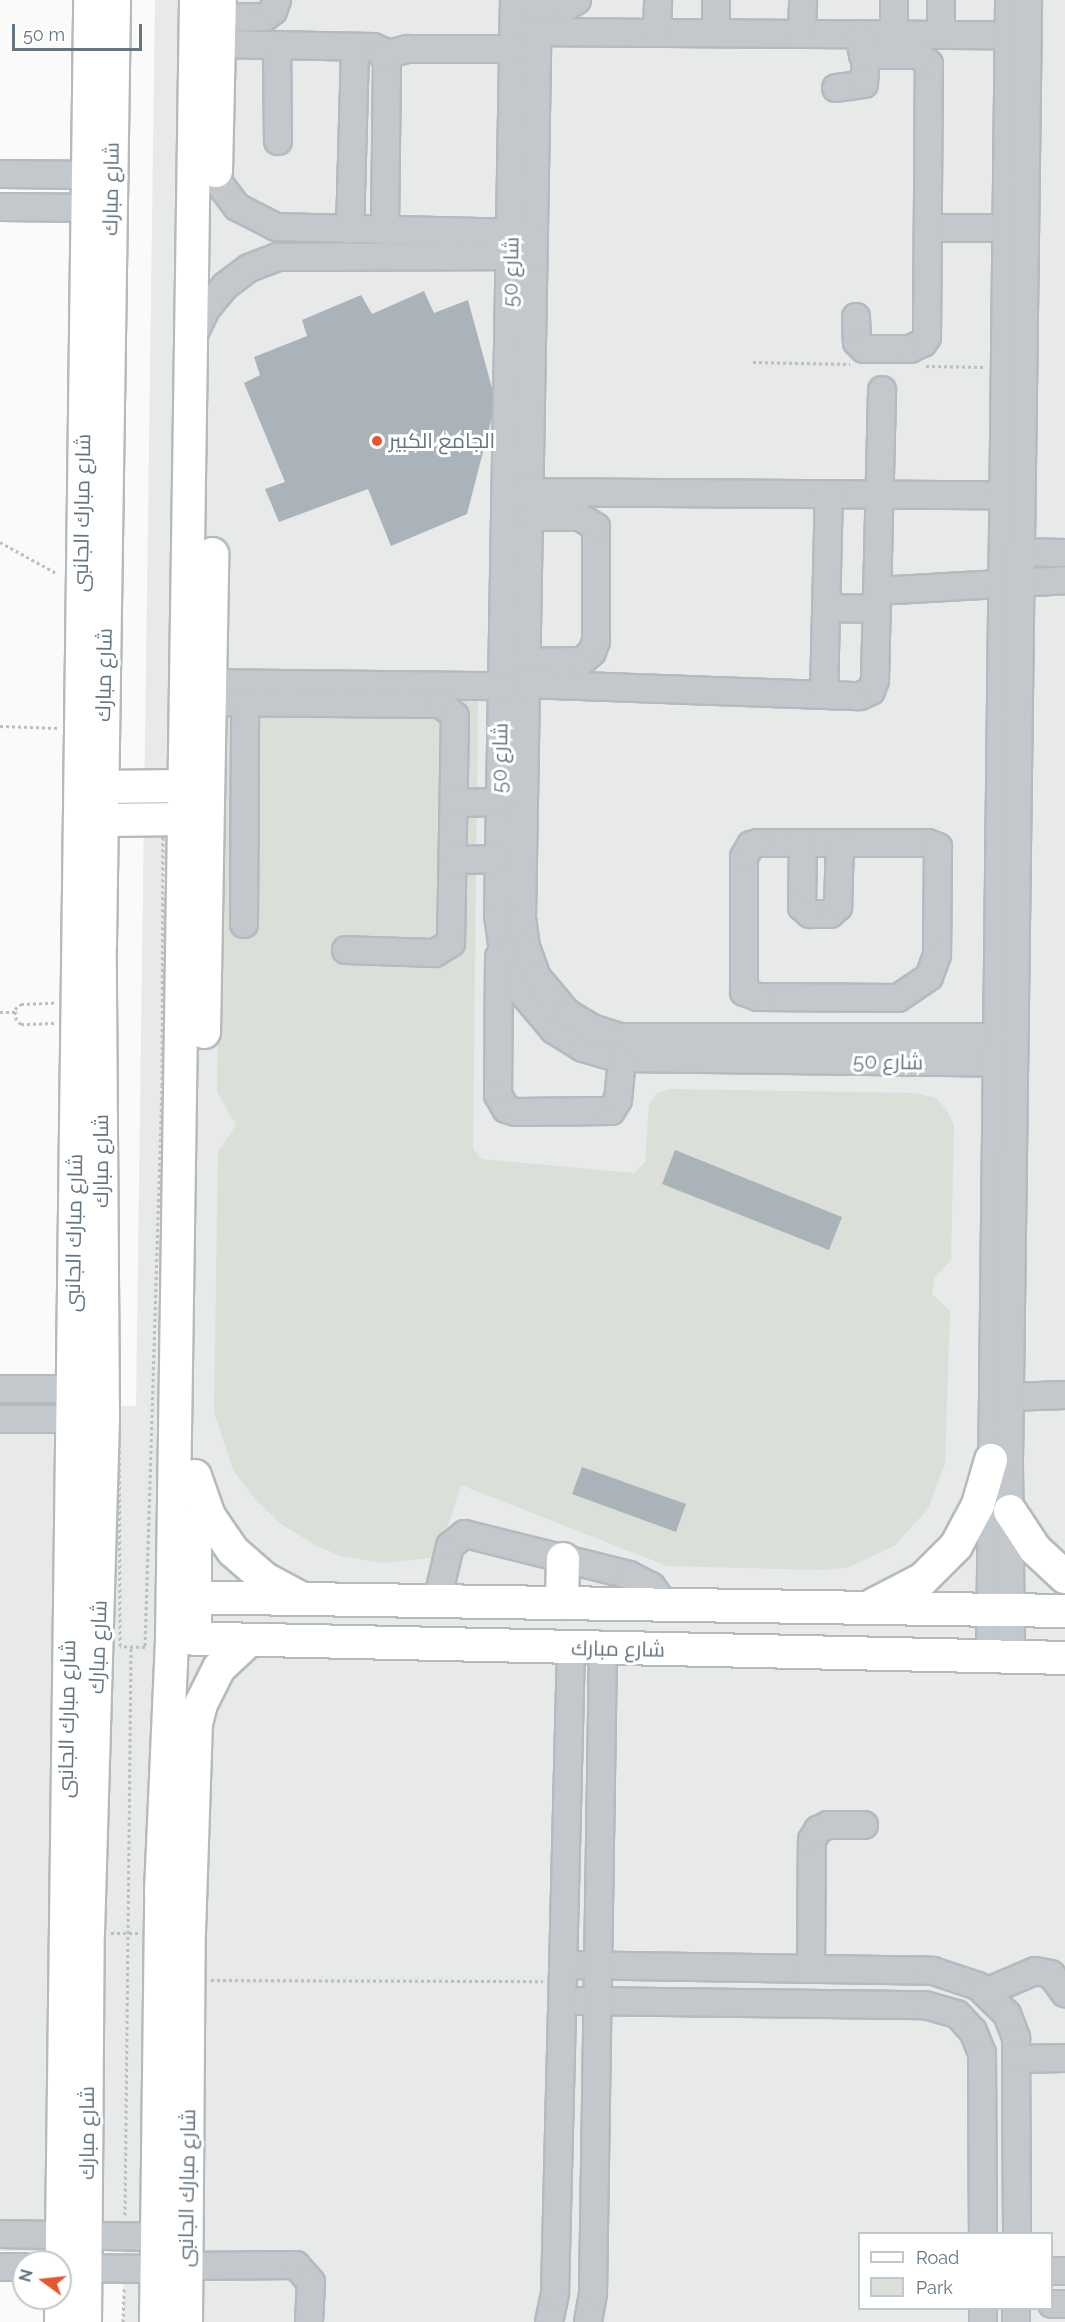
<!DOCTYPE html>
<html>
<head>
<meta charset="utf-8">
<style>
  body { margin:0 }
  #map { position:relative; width:1065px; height:2322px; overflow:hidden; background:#fafaf8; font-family:Raleway,Cairo,sans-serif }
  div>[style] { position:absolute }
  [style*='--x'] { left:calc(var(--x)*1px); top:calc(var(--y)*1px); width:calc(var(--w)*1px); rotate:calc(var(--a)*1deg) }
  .built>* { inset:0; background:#e8e9e9 }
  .green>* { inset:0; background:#dadfd7 }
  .building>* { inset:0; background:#aab3b9 }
  .path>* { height:3px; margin-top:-1.5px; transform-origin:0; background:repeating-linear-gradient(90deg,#bbbfc2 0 3px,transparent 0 6px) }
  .roads { filter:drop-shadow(2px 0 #b5babe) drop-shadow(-2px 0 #b5babe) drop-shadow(0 2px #b5babe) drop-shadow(0 -2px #b5babe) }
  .minor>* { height:26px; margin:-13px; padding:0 13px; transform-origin:13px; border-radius:13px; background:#c3c8cc }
  .major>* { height:32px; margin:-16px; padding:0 16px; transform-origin:16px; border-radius:16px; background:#fff }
  .dots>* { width:16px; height:16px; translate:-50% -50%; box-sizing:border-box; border:3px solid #fff; border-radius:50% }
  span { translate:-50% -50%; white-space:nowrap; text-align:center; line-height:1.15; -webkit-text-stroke:6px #fff; paint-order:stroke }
  .street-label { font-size:21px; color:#657683 }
  .poi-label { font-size:21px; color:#657683 }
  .left { translate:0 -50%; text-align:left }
  .legend { position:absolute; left:858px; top:2232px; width:195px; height:78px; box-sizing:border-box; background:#fff; border:2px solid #c1c8cd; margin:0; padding:8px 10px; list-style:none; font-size:18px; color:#657683 }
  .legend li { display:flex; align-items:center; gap:12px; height:30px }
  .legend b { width:30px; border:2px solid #c1c8cd }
  .north { position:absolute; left:12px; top:2250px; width:60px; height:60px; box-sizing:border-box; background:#fff; border:2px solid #c1c8cd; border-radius:50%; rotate:285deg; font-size:16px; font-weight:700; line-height:24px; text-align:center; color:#657683 }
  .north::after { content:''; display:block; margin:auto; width:21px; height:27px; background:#e4572e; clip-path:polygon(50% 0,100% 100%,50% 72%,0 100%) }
  .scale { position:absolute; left:12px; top:24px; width:130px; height:27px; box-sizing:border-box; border:3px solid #657683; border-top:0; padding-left:8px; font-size:18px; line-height:21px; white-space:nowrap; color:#657683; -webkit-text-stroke:4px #fff; paint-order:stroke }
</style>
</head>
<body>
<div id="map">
  <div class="built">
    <div style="clip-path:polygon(evenodd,155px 0,1065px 0,1065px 2322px,123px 2322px,124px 2252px,0 2251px,0 1405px,136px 1406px,155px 0,860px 2234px,1052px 2234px,1052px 2308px,860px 2308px,860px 2234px)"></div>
  </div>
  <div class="green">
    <div style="clip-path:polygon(222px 692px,478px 695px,473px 1149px,482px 1159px,634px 1173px,645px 1162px,649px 1105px,657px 1093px,672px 1089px,915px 1093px,936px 1098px,946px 1109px,954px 1125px,951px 1260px,935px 1277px,932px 1294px,950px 1311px,945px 1463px,928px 1509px,894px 1546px,849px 1567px,825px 1570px,667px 1566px,461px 1485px,438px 1557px,383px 1563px,341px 1556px,315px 1545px,280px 1523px,254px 1498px,233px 1470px,214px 1412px,218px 1152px,236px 1125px,217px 1092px)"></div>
  </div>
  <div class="building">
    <div style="clip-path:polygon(424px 291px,434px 313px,468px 300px,492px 388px,492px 417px,467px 514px,391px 546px,368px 489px,279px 522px,265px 489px,285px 482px,244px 383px,260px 375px,254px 357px,307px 336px,302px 320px,361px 295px,372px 314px)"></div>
    <div style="clip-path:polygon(675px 1150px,842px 1217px,829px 1250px,662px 1184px)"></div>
    <div style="clip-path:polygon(582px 1467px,686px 1504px,676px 1532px,572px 1494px)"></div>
  </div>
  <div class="path">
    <div style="--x:753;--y:362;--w:97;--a:1.2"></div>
    <div style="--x:926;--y:366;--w:59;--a:1"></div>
    <div style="--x:0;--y:542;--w:66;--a:28.9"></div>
    <div style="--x:0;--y:726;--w:58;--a:2"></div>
    <div style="--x:117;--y:806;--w:46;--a:1.2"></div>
    <div style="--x:163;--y:807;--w:278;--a:90.2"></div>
    <div style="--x:162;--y:1085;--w:562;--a:91.73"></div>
    <div style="--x:145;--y:1647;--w:25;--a:-178"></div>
    <div style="--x:120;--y:1646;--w:237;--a:-90.2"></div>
    <div style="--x:119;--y:1409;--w:135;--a:-93.4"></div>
    <div style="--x:111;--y:1274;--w:468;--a:-89.3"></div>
    <div style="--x:0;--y:1012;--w:15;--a:0"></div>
    <div style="--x:54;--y:1023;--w:33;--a:178"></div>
    <div style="--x:21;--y:1024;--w:6;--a:-141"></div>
    <div style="--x:16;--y:1020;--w:11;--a:-95"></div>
    <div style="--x:15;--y:1009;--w:8;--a:-40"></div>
    <div style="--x:21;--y:1004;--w:33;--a:-2"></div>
    <div style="--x:111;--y:1933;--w:27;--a:0"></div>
    <div style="--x:211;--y:1980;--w:332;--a:0.2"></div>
    <div style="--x:125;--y:2215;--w:568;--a:-89.39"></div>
    <div style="--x:123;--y:2322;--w:34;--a:-88"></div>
  </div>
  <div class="roads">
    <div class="minor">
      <div style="--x:514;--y:0;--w:915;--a:91"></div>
      <div style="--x:498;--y:915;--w:34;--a:82"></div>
      <div style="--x:503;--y:949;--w:38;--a:70"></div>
      <div style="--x:516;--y:985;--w:59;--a:49.8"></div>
      <div style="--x:554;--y:1030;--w:34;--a:32"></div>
      <div style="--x:583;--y:1048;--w:35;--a:16"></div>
      <div style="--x:617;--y:1058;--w:395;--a:0.7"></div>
      <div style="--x:538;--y:0;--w:918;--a:91"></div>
      <div style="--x:522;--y:918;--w:29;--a:82"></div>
      <div style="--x:526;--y:947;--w:32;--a:70"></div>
      <div style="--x:537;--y:977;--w:47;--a:50.2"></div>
      <div style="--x:567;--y:1013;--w:29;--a:31"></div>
      <div style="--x:592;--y:1028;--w:28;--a:18"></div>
      <div style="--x:619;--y:1037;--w:394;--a:0"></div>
      <div style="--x:538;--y:7;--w:28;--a:0"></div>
      <div style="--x:566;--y:7;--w:13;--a:-32"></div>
      <div style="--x:219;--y:18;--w:46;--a:-1.2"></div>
      <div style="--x:265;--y:17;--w:10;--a:-37"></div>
      <div style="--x:273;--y:11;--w:12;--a:-70"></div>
      <div style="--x:537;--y:32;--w:471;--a:0.4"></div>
      <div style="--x:657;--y:33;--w:33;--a:-88"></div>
      <div style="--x:716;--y:33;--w:33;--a:-90"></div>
      <div style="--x:802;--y:33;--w:33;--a:-88"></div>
      <div style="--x:894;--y:34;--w:34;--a:-90"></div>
      <div style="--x:941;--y:34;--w:34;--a:-90"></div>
      <div style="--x:219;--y:44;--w:154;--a:1.1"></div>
      <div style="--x:373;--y:47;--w:10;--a:24"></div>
      <div style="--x:382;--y:51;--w:14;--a:69"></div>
      <div style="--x:387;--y:64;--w:167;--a:90.7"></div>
      <div style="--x:277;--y:45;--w:96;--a:89.4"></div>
      <div style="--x:385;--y:55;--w:24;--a:-15"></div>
      <div style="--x:408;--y:49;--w:106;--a:0"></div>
      <div style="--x:836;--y:88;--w:28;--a:-8"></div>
      <div style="--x:864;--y:84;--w:29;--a:-86"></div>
      <div style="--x:0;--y:174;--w:106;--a:0.5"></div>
      <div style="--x:216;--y:179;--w:35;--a:53"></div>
      <div style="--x:237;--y:207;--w:44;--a:27.1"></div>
      <div style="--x:276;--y:227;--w:251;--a:1.4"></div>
      <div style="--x:0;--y:207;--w:105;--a:0.5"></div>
      <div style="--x:928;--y:228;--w:77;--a:0"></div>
      <div style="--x:350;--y:230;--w:183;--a:-88.4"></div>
      <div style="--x:856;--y:317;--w:25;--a:88"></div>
      <div style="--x:857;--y:342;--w:10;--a:45"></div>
      <div style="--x:864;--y:349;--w:46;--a:0"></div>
      <div style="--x:910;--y:349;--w:14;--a:-25"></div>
      <div style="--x:923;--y:343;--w:7;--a:-56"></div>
      <div style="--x:927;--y:337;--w:273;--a:-89.6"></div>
      <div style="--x:929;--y:64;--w:13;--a:-138"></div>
      <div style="--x:919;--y:55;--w:56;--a:180"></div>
      <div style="--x:863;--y:55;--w:21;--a:-101"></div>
      <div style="--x:193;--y:336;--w:30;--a:-64"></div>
      <div style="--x:206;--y:309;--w:30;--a:-50"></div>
      <div style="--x:225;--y:286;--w:30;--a:-37"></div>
      <div style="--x:249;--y:268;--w:30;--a:-21"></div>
      <div style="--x:277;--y:257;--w:251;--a:-0.2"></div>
      <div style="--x:529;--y:492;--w:472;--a:0.4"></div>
      <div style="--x:1005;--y:552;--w:60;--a:1"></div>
      <div style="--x:877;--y:591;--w:188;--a:-3.3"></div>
      <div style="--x:826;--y:608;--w:51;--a:1.1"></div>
      <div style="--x:526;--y:662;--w:56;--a:-1"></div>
      <div style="--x:582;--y:661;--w:13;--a:-42"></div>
      <div style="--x:592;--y:652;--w:12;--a:-70"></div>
      <div style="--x:596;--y:641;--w:114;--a:-90"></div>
      <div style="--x:596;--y:527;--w:19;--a:-148"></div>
      <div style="--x:580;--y:517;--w:51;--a:180"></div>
      <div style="--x:191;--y:683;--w:310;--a:0.6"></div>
      <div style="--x:526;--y:684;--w:334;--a:2.1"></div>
      <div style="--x:860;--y:696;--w:12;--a:-24"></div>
      <div style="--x:871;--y:691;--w:12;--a:-70"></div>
      <div style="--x:875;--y:680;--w:290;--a:-88.6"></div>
      <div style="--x:824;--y:695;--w:200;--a:-88.6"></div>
      <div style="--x:210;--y:702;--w:231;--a:0.5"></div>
      <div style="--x:441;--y:704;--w:18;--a:41"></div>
      <div style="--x:455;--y:716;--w:227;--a:91"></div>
      <div style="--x:451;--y:943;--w:19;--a:148"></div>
      <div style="--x:435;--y:953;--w:89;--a:-178.1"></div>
      <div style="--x:455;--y:803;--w:45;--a:-1.3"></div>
      <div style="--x:758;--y:843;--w:170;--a:0"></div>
      <div style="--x:928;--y:843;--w:11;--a:22"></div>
      <div style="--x:938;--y:847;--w:108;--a:90.5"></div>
      <div style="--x:937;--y:955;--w:23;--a:110"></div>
      <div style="--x:929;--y:977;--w:37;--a:146"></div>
      <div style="--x:898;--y:998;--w:140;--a:-179.6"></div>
      <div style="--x:758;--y:997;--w:15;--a:-160"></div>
      <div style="--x:744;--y:992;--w:135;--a:-90"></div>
      <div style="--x:744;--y:857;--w:14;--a:-60"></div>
      <div style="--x:751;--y:845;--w:7;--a:-16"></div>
      <div style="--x:803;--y:843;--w:64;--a:90.9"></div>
      <div style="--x:802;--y:907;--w:11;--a:41"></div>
      <div style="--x:810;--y:914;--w:20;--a:0"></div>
      <div style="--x:830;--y:914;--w:11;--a:-41"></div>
      <div style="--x:838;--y:907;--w:64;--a:-88.2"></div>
      <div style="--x:454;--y:860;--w:45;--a:-1.3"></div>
      <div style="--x:244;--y:924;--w:222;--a:-89.7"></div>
      <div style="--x:499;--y:957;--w:138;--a:90.4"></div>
      <div style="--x:498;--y:1095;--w:16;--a:60"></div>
      <div style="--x:506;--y:1109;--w:10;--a:17"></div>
      <div style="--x:516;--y:1112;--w:95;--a:-0.6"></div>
      <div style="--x:611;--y:1111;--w:13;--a:-58"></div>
      <div style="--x:618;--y:1100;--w:41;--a:-84.4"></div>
      <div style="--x:0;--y:1389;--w:91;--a:0"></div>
      <div style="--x:1010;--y:1397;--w:55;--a:-2.1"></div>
      <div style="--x:0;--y:1419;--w:90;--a:0"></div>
      <div style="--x:437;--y:1601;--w:57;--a:-76.7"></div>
      <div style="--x:450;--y:1546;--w:19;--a:-39"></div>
      <div style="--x:465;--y:1534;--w:169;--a:14"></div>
      <div style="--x:629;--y:1575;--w:25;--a:27"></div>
      <div style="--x:651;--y:1586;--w:24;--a:54"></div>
      <div style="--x:990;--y:1656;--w:1656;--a:-89.34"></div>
      <div style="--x:1011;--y:1657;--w:197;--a:-90.6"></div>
      <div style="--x:1009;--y:1460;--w:1460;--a:-89.25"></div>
      <div style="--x:563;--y:1965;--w:370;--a:0.9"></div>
      <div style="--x:933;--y:1971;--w:47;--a:18.4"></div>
      <div style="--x:978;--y:1986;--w:40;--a:44"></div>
      <div style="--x:1007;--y:2014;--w:26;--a:69"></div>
      <div style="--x:1016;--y:2038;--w:196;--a:89.7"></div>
      <div style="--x:811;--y:1969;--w:129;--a:-89.6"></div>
      <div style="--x:812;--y:1840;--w:12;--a:-59"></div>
      <div style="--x:818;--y:1830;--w:11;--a:-27"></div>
      <div style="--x:828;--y:1825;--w:36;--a:0"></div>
      <div style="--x:986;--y:1992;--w:53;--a:-23.2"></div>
      <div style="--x:1035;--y:1971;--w:16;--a:11"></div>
      <div style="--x:1051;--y:1974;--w:24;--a:54"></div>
      <div style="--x:581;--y:2001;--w:344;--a:0.7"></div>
      <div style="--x:925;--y:2005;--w:33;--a:16"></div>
      <div style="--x:957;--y:2014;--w:23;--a:47"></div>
      <div style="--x:973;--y:2031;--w:24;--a:68"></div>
      <div style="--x:982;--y:2053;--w:181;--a:89.7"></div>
      <div style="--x:1018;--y:2059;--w:47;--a:-1.2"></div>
      <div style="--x:0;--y:2234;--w:158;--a:1.1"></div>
      <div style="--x:186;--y:2266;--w:110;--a:-0.5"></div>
      <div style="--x:296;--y:2265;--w:23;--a:49"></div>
      <div style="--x:311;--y:2282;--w:40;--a:92.9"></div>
      <div style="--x:0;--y:2267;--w:24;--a:0"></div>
      <div style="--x:66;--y:2268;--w:91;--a:0.6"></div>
      <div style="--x:1052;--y:2271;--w:13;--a:0"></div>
      <div style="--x:1052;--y:2304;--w:13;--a:0"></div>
      <div style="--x:549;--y:2322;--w:30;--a:-78"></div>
      <div style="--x:555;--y:2293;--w:645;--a:-88.58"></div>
      <div style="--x:588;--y:2322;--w:29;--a:-80"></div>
      <div style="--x:593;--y:2293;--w:644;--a:-89.11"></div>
      <div style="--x:983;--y:2322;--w:14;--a:-90"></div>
      <div style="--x:1016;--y:2322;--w:14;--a:-90"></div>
    </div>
    <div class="major">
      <div style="--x:216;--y:171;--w:171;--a:-88.7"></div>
      <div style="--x:102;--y:787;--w:84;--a:-0.7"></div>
      <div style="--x:101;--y:820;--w:85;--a:-0.7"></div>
      <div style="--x:204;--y:1032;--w:478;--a:-89"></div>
      <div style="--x:195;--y:1476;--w:42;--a:70.7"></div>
      <div style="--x:209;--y:1516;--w:42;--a:55.6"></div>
      <div style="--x:233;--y:1551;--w:43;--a:41.2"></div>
      <div style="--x:265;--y:1579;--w:38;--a:28"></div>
      <div style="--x:1010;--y:1511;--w:45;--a:56.7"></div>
      <div style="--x:1035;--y:1549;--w:41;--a:43"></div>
      <div style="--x:175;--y:1597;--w:890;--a:0.9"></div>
      <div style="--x:562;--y:1603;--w:44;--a:-88.7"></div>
      <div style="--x:873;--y:1605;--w:56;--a:-27.5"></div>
      <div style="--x:923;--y:1579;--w:47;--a:-45"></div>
      <div style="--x:956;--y:1546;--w:47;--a:-61.8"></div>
      <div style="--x:978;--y:1505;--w:47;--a:-73.9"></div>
      <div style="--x:173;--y:1638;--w:892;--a:1.28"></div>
      <div style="--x:195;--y:1639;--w:113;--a:-90"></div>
      <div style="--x:61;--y:2322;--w:2322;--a:-89.28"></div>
      <div style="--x:85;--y:2322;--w:389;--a:-89.6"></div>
      <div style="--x:88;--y:1933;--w:514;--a:-88.33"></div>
      <div style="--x:103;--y:1419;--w:475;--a:-90.4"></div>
      <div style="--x:100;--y:944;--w:944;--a:-89.15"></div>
      <div style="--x:156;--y:2322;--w:430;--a:-89.3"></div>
      <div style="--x:161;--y:1892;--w:254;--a:-87.5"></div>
      <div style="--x:172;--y:1638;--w:1638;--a:-89.16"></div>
      <div style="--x:186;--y:2322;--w:390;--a:-89.6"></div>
      <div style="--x:189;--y:1932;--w:208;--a:-88.1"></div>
      <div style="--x:196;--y:1724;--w:21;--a:-76"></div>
      <div style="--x:201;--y:1704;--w:40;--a:-63.4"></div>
      <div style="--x:219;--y:1668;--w:40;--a:-43"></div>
    </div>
  </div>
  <div class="dots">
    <div style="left:377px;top:441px;background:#e4572e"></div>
  </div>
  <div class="street-label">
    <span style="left:111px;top:189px;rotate:-89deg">شارع مبارك</span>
    <span style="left:511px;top:272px;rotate:-89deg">شارع 50</span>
    <span style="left:82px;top:513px;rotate:-89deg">شارع مبارك الجانبى</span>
    <span style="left:104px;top:675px;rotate:-89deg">شارع مبارك</span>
    <span style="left:500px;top:758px;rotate:-89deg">شارع 50</span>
    <span style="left:888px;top:1062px;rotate:1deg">شارع 50</span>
    <span style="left:101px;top:1161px;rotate:-90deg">شارع مبارك</span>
    <span style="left:74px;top:1233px;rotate:-89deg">شارع مبارك الجانبى</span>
    <span style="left:98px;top:1647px;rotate:-88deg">شارع مبارك</span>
    <span style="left:618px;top:1649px;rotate:1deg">شارع مبارك</span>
    <span style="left:67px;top:1719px;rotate:-89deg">شارع مبارك الجانبى</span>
    <span style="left:87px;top:2133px;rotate:-90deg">شارع مبارك</span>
    <span style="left:187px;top:2188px;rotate:-89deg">شارع مبارك الجانبى</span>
  </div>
  <div class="poi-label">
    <span class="left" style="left:389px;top:441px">الجامع الكبير</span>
  </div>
  <ul class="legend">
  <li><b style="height:8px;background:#fff"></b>Road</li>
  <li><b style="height:16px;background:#dadfd7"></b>Park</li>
  </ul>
  <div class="north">N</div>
  <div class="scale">50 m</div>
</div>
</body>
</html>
